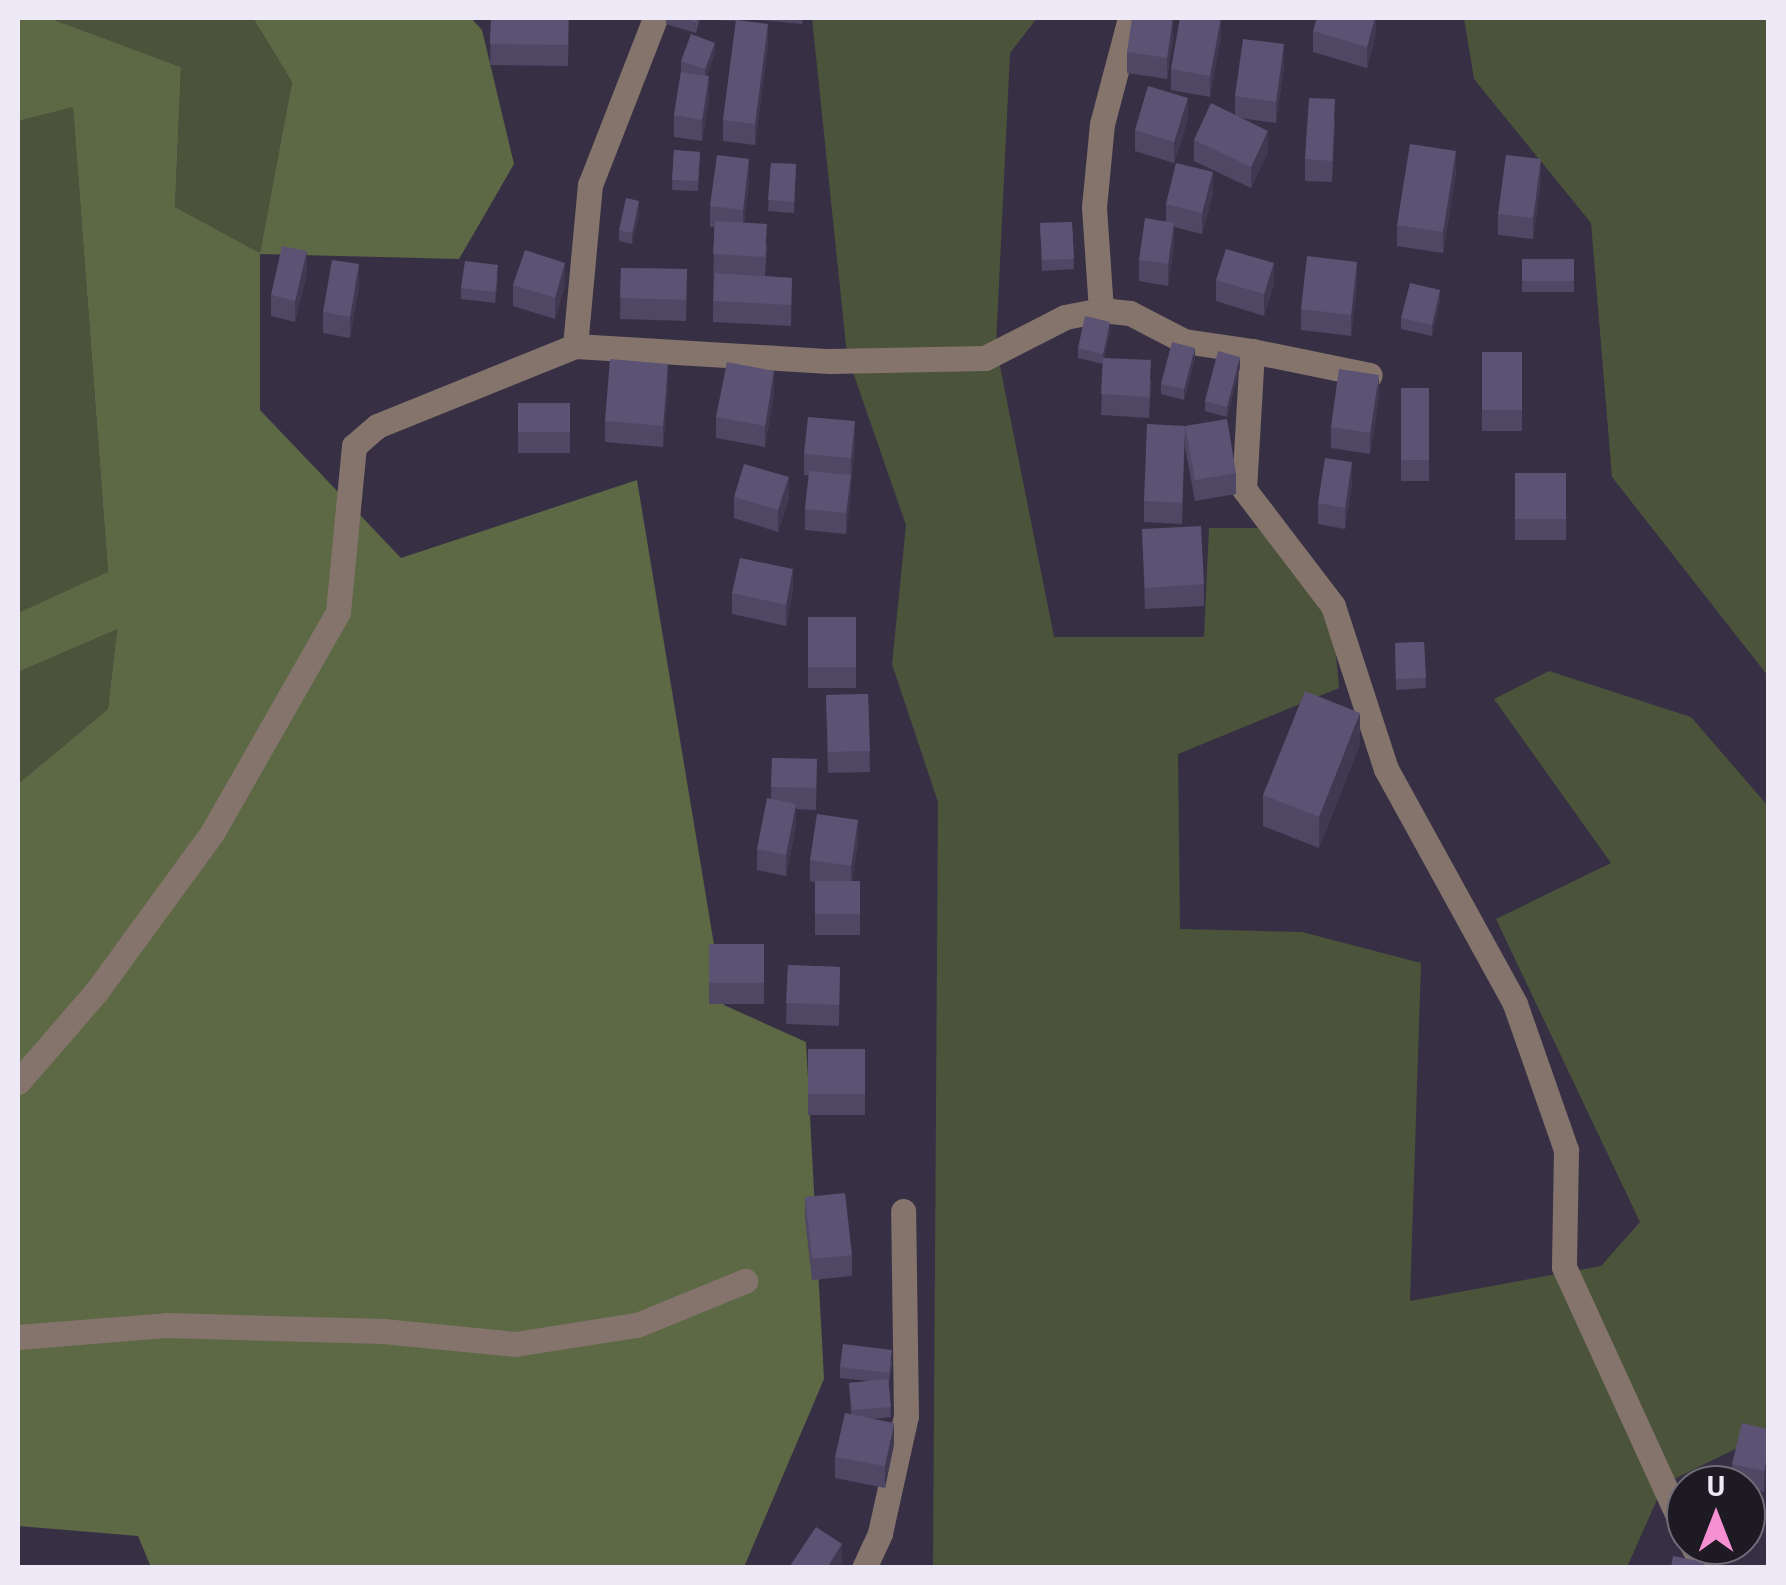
<!DOCTYPE html>
<html>
<head>
<meta charset="utf-8">
<style>
  body { margin:0 }
  #map { position:relative; width:1786px; height:1585px; overflow:hidden; background:#373045; font-family:Roboto,sans-serif }
  div>[style] { position:absolute }
  [style*='--x'] { left:calc(var(--x)*1px); top:calc(var(--y)*1px); width:calc(var(--w)*1px); rotate:calc(var(--a)*1deg) }
  .green>* { inset:0; background:#4b533a }
  .forest>* { inset:0; background:#5d6845 }
  .minor>* { height:25px; margin:-12.5px; padding:0 12.5px; transform-origin:12.5px; border-radius:12.5px; background:#84746b }
  .wall>* { inset:0; background:#4f4764 }
  .shaded-wall>* { inset:0; background:#403951 }
  .building>* { inset:0; background:#5c5274 }
  span { translate:-50% -50%; white-space:nowrap; text-align:center; line-height:1.15; -webkit-text-stroke:9px #1d1a24; paint-order:stroke }
  .frame { position:absolute; inset:0; border:20px solid #ede9f7; pointer-events:none }
  .north { position:absolute; left:1666px; top:1465px; width:100px; height:100px; box-sizing:border-box; background:#1d1a24; border:2px solid #706d78; border-radius:50%; rotate:0deg; font-size:28px; font-weight:700; line-height:40px; text-align:center; color:#ede9f7 }
  .north::after { content:''; display:block; margin:auto; width:35px; height:45px; background:#f591d2; clip-path:polygon(50% 0,100% 100%,50% 72%,0 100%) }
</style>
</head>
<body>
<div id="map">
  <div class="green">
    <div style="clip-path:polygon(49px 18px,253px 18px,292px 82px,260px 253px,175px 207px,181px 67px)"></div>
    <div style="clip-path:polygon(812px 18px,1037px 18px,1010px 53px,996px 346px,1054px 637px,1204px 637px,1209px 528px,1269px 528px,1331px 600px,1339px 688px,1178px 754px,1180px 929px,1302px 932px,1421px 963px,1410px 1301px,1601px 1266px,1640px 1222px,1496px 919px,1611px 863px,1494px 699px,1549px 671px,1691px 717px,1768px 806px,1768px 1433px,1664px 1484px,1627px 1567px,933px 1567px,938px 802px,892px 664px,906px 525px,847px 355px)"></div>
    <div style="clip-path:polygon(1464px 18px,1768px 18px,1768px 676px,1612px 477px,1591px 223px,1474px 79px)"></div>
    <div style="clip-path:polygon(73px 106px,108px 573px,18px 613px,18px 121px)"></div>
    <div style="clip-path:polygon(117px 628px,108px 709px,18px 784px,18px 672px)"></div>
  </div>
  <div class="forest">
    <div style="clip-path:polygon(18px 18px,49px 18px,181px 67px,175px 207px,260px 253px,292px 82px,253px 18px,471px 18px,482px 30px,514px 164px,459px 259px,260px 254px,260px 410px,401px 558px,637px 480px,724px 1005px,806px 1042px,824px 1379px,744px 1567px,151px 1567px,138px 1536px,18px 1526px,18px 784px,108px 709px,117px 629px,18px 672px,18px 613px,108px 572px,73px 107px,18px 121px)"></div>
  </div>
  <div class="minor">
    <div style="--x:1101;--y:310;--w:103;--a:-93.9"></div>
    <div style="--x:1094;--y:207;--w:83;--a:-84.5"></div>
    <div style="--x:1102;--y:124;--w:110;--a:-75.2"></div>
    <div style="--x:575;--y:346;--w:162;--a:-84.7"></div>
    <div style="--x:590;--y:185;--w:179;--a:-68.7"></div>
    <div style="--x:1252;--y:351;--w:120;--a:11.5"></div>
    <div style="--x:18;--y:1082;--w:119;--a:-49.1"></div>
    <div style="--x:96;--y:992;--w:197;--a:-53.9"></div>
    <div style="--x:212;--y:833;--w:254;--a:-60.3"></div>
    <div style="--x:338;--y:612;--w:167;--a:-84.5"></div>
    <div style="--x:354;--y:446;--w:30;--a:-41"></div>
    <div style="--x:377;--y:426;--w:214;--a:-22"></div>
    <div style="--x:575;--y:346;--w:255;--a:3.4"></div>
    <div style="--x:830;--y:361;--w:155;--a:-1.1"></div>
    <div style="--x:985;--y:358;--w:90;--a:-27.1"></div>
    <div style="--x:1065;--y:317;--w:37;--a:-11"></div>
    <div style="--x:1101;--y:310;--w:29;--a:6"></div>
    <div style="--x:1130;--y:313;--w:61;--a:27.4"></div>
    <div style="--x:1184;--y:341;--w:69;--a:8.4"></div>
    <div style="--x:1252;--y:351;--w:138;--a:93.3"></div>
    <div style="--x:1244;--y:489;--w:147;--a:52.7"></div>
    <div style="--x:1333;--y:606;--w:171;--a:72"></div>
    <div style="--x:1386;--y:769;--w:268;--a:61.2"></div>
    <div style="--x:1515;--y:1004;--w:155;--a:70.7"></div>
    <div style="--x:1566;--y:1150;--w:117;--a:91"></div>
    <div style="--x:1564;--y:1267;--w:294;--a:65.4"></div>
    <div style="--x:18;--y:1337;--w:148;--a:-4.6"></div>
    <div style="--x:166;--y:1325;--w:217;--a:1.6"></div>
    <div style="--x:383;--y:1331;--w:133;--a:5.6"></div>
    <div style="--x:515;--y:1344;--w:123;--a:-8.9"></div>
    <div style="--x:637;--y:1325;--w:117;--a:-22.2"></div>
    <div style="--x:1692;--y:1545;--w:26;--a:62"></div>
    <div style="--x:864;--y:1568;--w:38;--a:-65"></div>
    <div style="--x:880;--y:1533;--w:120;--a:-77.5"></div>
    <div style="--x:906;--y:1416;--w:205;--a:-90.8"></div>
  </div>
  <div class="wall">
    <div style="clip-path:polygon(491px 18px,569px 18px,568px 66px,490px 65px)"></div>
    <div style="clip-path:polygon(666px 18px,700px 18px,696px 33px,666px 24px)"></div>
    <div style="clip-path:polygon(714px 18px,739px 18px,739px 20px,768px 45px,755px 145px,723px 141px,723px 120px,736px 21px,714px 20px)"></div>
    <div style="clip-path:polygon(761px 18px,803px 18px,802px 24px,761px 20px)"></div>
    <div style="clip-path:polygon(1376px 18px,1376px 33px,1367px 68px,1313px 52px,1313px 31px)"></div>
    <div style="clip-path:polygon(1173px 36px,1167px 79px,1127px 73px,1127px 52px)"></div>
    <div style="clip-path:polygon(1221px 36px,1210px 97px,1171px 90px,1171px 69px)"></div>
    <div style="clip-path:polygon(715px 54px,706px 76px,709px 97px,702px 141px,674px 137px,674px 115px,681px 71px,681px 61px)"></div>
    <div style="clip-path:polygon(1284px 65px,1276px 123px,1240px 118px,1268px 152px,1251px 188px,1194px 161px,1194px 140px,1235px 115px,1235px 96px)"></div>
    <div style="clip-path:polygon(1188px 119px,1174px 163px,1135px 151px,1135px 130px)"></div>
    <div style="clip-path:polygon(1335px 120px,1332px 182px,1305px 181px,1305px 159px)"></div>
    <div style="clip-path:polygon(674px 150px,700px 152px,698px 191px,672px 190px)"></div>
    <div style="clip-path:polygon(771px 163px,796px 164px,794px 213px,768px 211px)"></div>
    <div style="clip-path:polygon(1456px 172px,1443px 253px,1397px 246px,1397px 225px)"></div>
    <div style="clip-path:polygon(749px 180px,744px 223px,767px 245px,765px 276px,792px 278px,791px 326px,713px 322px,714px 227px,710px 227px,710px 206px)"></div>
    <div style="clip-path:polygon(1541px 180px,1533px 239px,1498px 235px,1498px 214px)"></div>
    <div style="clip-path:polygon(1213px 193px,1202px 234px,1174px 227px,1174px 244px,1168px 286px,1139px 281px,1139px 260px,1166px 221px,1166px 204px)"></div>
    <div style="clip-path:polygon(639px 212px,632px 244px,619px 241px,619px 230px)"></div>
    <div style="clip-path:polygon(1072px 222px,1074px 269px,1042px 271px,1040px 223px)"></div>
    <div style="clip-path:polygon(1522px 259px,1574px 259px,1574px 292px,1522px 292px)"></div>
    <div style="clip-path:polygon(621px 268px,687px 269px,686px 321px,620px 319px)"></div>
    <div style="clip-path:polygon(307px 273px,295px 322px,271px 316px,271px 295px)"></div>
    <div style="clip-path:polygon(498px 276px,495px 303px,461px 299px,461px 288px)"></div>
    <div style="clip-path:polygon(1216px 280px,1274px 284px,1264px 316px,1216px 301px)"></div>
    <div style="clip-path:polygon(1357px 283px,1351px 336px,1301px 330px,1301px 309px)"></div>
    <div style="clip-path:polygon(565px 284px,555px 319px,513px 306px,513px 285px)"></div>
    <div style="clip-path:polygon(359px 286px,350px 338px,323px 333px,323px 312px)"></div>
    <div style="clip-path:polygon(1440px 300px,1432px 336px,1401px 329px,1401px 318px)"></div>
    <div style="clip-path:polygon(1110px 332px,1104px 358px,1151px 381px,1149px 418px,1101px 415px,1103px 364px,1078px 358px,1078px 348px)"></div>
    <div style="clip-path:polygon(1482px 352px,1522px 352px,1522px 431px,1482px 431px)"></div>
    <div style="clip-path:polygon(1195px 358px,1184px 400px,1161px 394px,1161px 384px)"></div>
    <div style="clip-path:polygon(1240px 367px,1227px 417px,1205px 411px,1205px 401px)"></div>
    <div style="clip-path:polygon(668px 385px,663px 447px,605px 442px,605px 421px)"></div>
    <div style="clip-path:polygon(1401px 388px,1429px 388px,1429px 481px,1401px 481px)"></div>
    <div style="clip-path:polygon(774px 392px,765px 447px,716px 438px,716px 417px)"></div>
    <div style="clip-path:polygon(1379px 396px,1370px 454px,1331px 448px,1331px 427px)"></div>
    <div style="clip-path:polygon(518px 403px,570px 403px,570px 453px,518px 453px)"></div>
    <div style="clip-path:polygon(1185px 426px,1182px 524px,1144px 522px,1144px 501px)"></div>
    <div style="clip-path:polygon(1185px 426px,1236px 473px,1236px 494px,1195px 501px,1185px 447px)"></div>
    <div style="clip-path:polygon(855px 442px,846px 534px,805px 530px,805px 509px,809px 475px,804px 475px,804px 454px)"></div>
    <div style="clip-path:polygon(1515px 473px,1566px 473px,1566px 540px,1515px 540px)"></div>
    <div style="clip-path:polygon(1352px 483px,1345px 529px,1318px 524px,1318px 503px)"></div>
    <div style="clip-path:polygon(734px 497px,789px 498px,778px 532px,734px 518px)"></div>
    <div style="clip-path:polygon(1142px 529px,1204px 584px,1204px 606px,1145px 609px)"></div>
    <div style="clip-path:polygon(793px 590px,786px 626px,732px 614px,732px 593px)"></div>
    <div style="clip-path:polygon(808px 617px,856px 617px,856px 688px,808px 688px)"></div>
    <div style="clip-path:polygon(1424px 642px,1426px 688px,1396px 690px,1395px 643px)"></div>
    <div style="clip-path:polygon(868px 694px,870px 772px,828px 773px,826px 695px)"></div>
    <div style="clip-path:polygon(1360px 744px,1319px 848px,1263px 826px,1263px 795px)"></div>
    <div style="clip-path:polygon(772px 758px,817px 759px,816px 810px,796px 809px,796px 825px,786px 876px,757px 870px,757px 849px,771px 799px)"></div>
    <div style="clip-path:polygon(858px 841px,852px 881px,860px 881px,860px 935px,815px 935px,815px 882px,810px 881px,810px 860px)"></div>
    <div style="clip-path:polygon(709px 944px,764px 944px,764px 1004px,709px 1004px)"></div>
    <div style="clip-path:polygon(788px 965px,840px 967px,839px 1026px,786px 1024px)"></div>
    <div style="clip-path:polygon(808px 1049px,865px 1049px,865px 1115px,808px 1115px)"></div>
    <div style="clip-path:polygon(805px 1197px,852px 1255px,852px 1276px,812px 1280px,805px 1218px)"></div>
    <div style="clip-path:polygon(892px 1361px,889px 1384px,891px 1417px,873px 1419px,894px 1444px,885px 1488px,835px 1478px,835px 1457px,851px 1414px,849px 1383px,869px 1381px,840px 1378px,840px 1367px)"></div>
    <div style="clip-path:polygon(1768px 1429px,1764px 1492px,1746px 1488px,1746px 1485px,1732px 1485px,1732px 1464px)"></div>
  </div>
  <div class="shaded-wall">
    <div style="clip-path:polygon(1173px 18px,1173px 36px,1167px 79px,1167px 58px)"></div>
    <div style="clip-path:polygon(1221px 18px,1221px 36px,1210px 97px,1210px 76px)"></div>
    <div style="clip-path:polygon(1375px 18px,1376px 18px,1376px 33px,1367px 68px,1367px 47px)"></div>
    <div style="clip-path:polygon(768px 24px,768px 45px,755px 145px,755px 124px)"></div>
    <div style="clip-path:polygon(715px 43px,715px 54px,705px 80px,705px 69px)"></div>
    <div style="clip-path:polygon(1284px 44px,1284px 65px,1276px 123px,1276px 102px)"></div>
    <div style="clip-path:polygon(709px 76px,709px 97px,702px 141px,702px 120px)"></div>
    <div style="clip-path:polygon(1188px 98px,1188px 119px,1174px 163px,1174px 142px)"></div>
    <div style="clip-path:polygon(1268px 131px,1268px 152px,1251px 188px,1251px 167px)"></div>
    <div style="clip-path:polygon(1456px 151px,1456px 172px,1443px 253px,1443px 232px)"></div>
    <div style="clip-path:polygon(749px 159px,749px 180px,743px 231px,743px 210px)"></div>
    <div style="clip-path:polygon(1541px 159px,1541px 180px,1533px 239px,1533px 218px)"></div>
    <div style="clip-path:polygon(1213px 172px,1213px 193px,1202px 234px,1202px 213px)"></div>
    <div style="clip-path:polygon(639px 201px,639px 212px,632px 244px,632px 233px)"></div>
    <div style="clip-path:polygon(1174px 223px,1174px 244px,1168px 286px,1168px 264px)"></div>
    <div style="clip-path:polygon(307px 251px,307px 273px,295px 322px,295px 301px)"></div>
    <div style="clip-path:polygon(1357px 262px,1357px 283px,1351px 336px,1351px 315px)"></div>
    <div style="clip-path:polygon(565px 263px,565px 284px,555px 319px,555px 298px)"></div>
    <div style="clip-path:polygon(1274px 263px,1274px 284px,1264px 316px,1264px 294px)"></div>
    <div style="clip-path:polygon(359px 264px,359px 286px,350px 338px,350px 317px)"></div>
    <div style="clip-path:polygon(1440px 290px,1440px 300px,1432px 336px,1432px 325px)"></div>
    <div style="clip-path:polygon(1110px 322px,1110px 332px,1103px 364px,1103px 354px)"></div>
    <div style="clip-path:polygon(1195px 348px,1195px 358px,1184px 400px,1184px 389px)"></div>
    <div style="clip-path:polygon(1240px 357px,1240px 367px,1227px 417px,1227px 407px)"></div>
    <div style="clip-path:polygon(668px 364px,668px 385px,663px 447px,663px 426px)"></div>
    <div style="clip-path:polygon(774px 371px,774px 392px,765px 447px,765px 426px)"></div>
    <div style="clip-path:polygon(1379px 375px,1379px 396px,1370px 454px,1370px 433px)"></div>
    <div style="clip-path:polygon(855px 421px,855px 442px,851px 479px,851px 458px)"></div>
    <div style="clip-path:polygon(1352px 462px,1352px 483px,1345px 529px,1345px 508px)"></div>
    <div style="clip-path:polygon(851px 475px,851px 496px,846px 534px,846px 513px)"></div>
    <div style="clip-path:polygon(789px 477px,789px 498px,778px 532px,778px 510px)"></div>
    <div style="clip-path:polygon(793px 569px,793px 590px,786px 626px,786px 605px)"></div>
    <div style="clip-path:polygon(1360px 713px,1360px 744px,1319px 848px,1319px 817px)"></div>
    <div style="clip-path:polygon(796px 804px,796px 825px,786px 876px,786px 855px)"></div>
    <div style="clip-path:polygon(858px 820px,858px 841px,851px 887px,851px 866px)"></div>
    <div style="clip-path:polygon(894px 1423px,894px 1444px,885px 1488px,885px 1466px)"></div>
    <div style="clip-path:polygon(1768px 1452px,1768px 1473px,1764px 1492px,1764px 1471px)"></div>
    <div style="clip-path:polygon(842px 1544px,842px 1565px,841px 1568px,827px 1568px)"></div>
  </div>
  <div class="building">
    <div style="clip-path:polygon(491px 18px,568px 18px,568px 45px,490px 44px)"></div>
    <div style="clip-path:polygon(679px 18px,697px 18px,696px 22px)"></div>
    <div style="clip-path:polygon(1132px 18px,1173px 18px,1167px 58px,1127px 52px)"></div>
    <div style="clip-path:polygon(1180px 18px,1221px 18px,1210px 76px,1171px 69px)"></div>
    <div style="clip-path:polygon(1317px 18px,1375px 18px,1367px 47px,1313px 31px)"></div>
    <div style="clip-path:polygon(736px 20px,768px 24px,755px 124px,723px 120px)"></div>
    <div style="clip-path:polygon(691px 34px,715px 43px,705px 69px,681px 61px)"></div>
    <div style="clip-path:polygon(1243px 39px,1284px 44px,1276px 102px,1235px 96px)"></div>
    <div style="clip-path:polygon(681px 72px,709px 76px,702px 120px,674px 115px)"></div>
    <div style="clip-path:polygon(1148px 86px,1188px 98px,1174px 142px,1135px 130px)"></div>
    <div style="clip-path:polygon(1309px 98px,1335px 99px,1332px 161px,1305px 159px)"></div>
    <div style="clip-path:polygon(1211px 103px,1268px 131px,1251px 167px,1194px 140px)"></div>
    <div style="clip-path:polygon(1410px 144px,1456px 151px,1443px 232px,1397px 225px)"></div>
    <div style="clip-path:polygon(674px 150px,700px 152px,698px 181px,672px 180px)"></div>
    <div style="clip-path:polygon(717px 155px,749px 159px,743px 210px,710px 206px)"></div>
    <div style="clip-path:polygon(1506px 155px,1541px 159px,1533px 218px,1498px 214px)"></div>
    <div style="clip-path:polygon(771px 163px,796px 164px,794px 202px,768px 200px)"></div>
    <div style="clip-path:polygon(1176px 163px,1213px 172px,1202px 213px,1166px 204px)"></div>
    <div style="clip-path:polygon(626px 198px,639px 201px,632px 233px,619px 230px)"></div>
    <div style="clip-path:polygon(1145px 218px,1174px 223px,1168px 264px,1139px 260px)"></div>
    <div style="clip-path:polygon(715px 221px,767px 224px,765px 257px,713px 254px)"></div>
    <div style="clip-path:polygon(1072px 222px,1074px 259px,1042px 260px,1040px 223px)"></div>
    <div style="clip-path:polygon(282px 246px,307px 251px,295px 301px,271px 295px)"></div>
    <div style="clip-path:polygon(1226px 249px,1274px 263px,1264px 294px,1216px 280px)"></div>
    <div style="clip-path:polygon(525px 250px,565px 263px,555px 298px,513px 285px)"></div>
    <div style="clip-path:polygon(1307px 256px,1357px 262px,1351px 315px,1301px 309px)"></div>
    <div style="clip-path:polygon(1522px 259px,1574px 259px,1574px 281px,1522px 281px)"></div>
    <div style="clip-path:polygon(332px 260px,359px 264px,350px 317px,323px 312px)"></div>
    <div style="clip-path:polygon(465px 261px,498px 265px,495px 292px,461px 288px)"></div>
    <div style="clip-path:polygon(621px 268px,687px 269px,686px 300px,620px 298px)"></div>
    <div style="clip-path:polygon(715px 273px,792px 278px,791px 305px,713px 301px)"></div>
    <div style="clip-path:polygon(1410px 283px,1440px 290px,1432px 325px,1401px 318px)"></div>
    <div style="clip-path:polygon(1085px 316px,1110px 322px,1103px 354px,1078px 348px)"></div>
    <div style="clip-path:polygon(1172px 342px,1195px 348px,1184px 389px,1161px 384px)"></div>
    <div style="clip-path:polygon(1218px 351px,1240px 357px,1227px 407px,1205px 401px)"></div>
    <div style="clip-path:polygon(1482px 352px,1522px 352px,1522px 410px,1482px 410px)"></div>
    <div style="clip-path:polygon(1103px 358px,1151px 360px,1149px 397px,1101px 394px)"></div>
    <div style="clip-path:polygon(610px 359px,668px 364px,663px 426px,605px 421px)"></div>
    <div style="clip-path:polygon(727px 362px,774px 371px,765px 426px,716px 417px)"></div>
    <div style="clip-path:polygon(1339px 369px,1379px 375px,1370px 433px,1331px 427px)"></div>
    <div style="clip-path:polygon(1401px 388px,1429px 388px,1429px 460px,1401px 460px)"></div>
    <div style="clip-path:polygon(518px 403px,570px 403px,570px 432px,518px 432px)"></div>
    <div style="clip-path:polygon(808px 417px,855px 421px,851px 458px,804px 454px)"></div>
    <div style="clip-path:polygon(1227px 419px,1236px 473px,1195px 480px,1185px 426px)"></div>
    <div style="clip-path:polygon(1147px 424px,1185px 426px,1182px 503px,1144px 501px)"></div>
    <div style="clip-path:polygon(1325px 458px,1352px 462px,1345px 508px,1318px 503px)"></div>
    <div style="clip-path:polygon(744px 464px,789px 477px,778px 510px,734px 497px)"></div>
    <div style="clip-path:polygon(809px 471px,851px 475px,846px 513px,805px 509px)"></div>
    <div style="clip-path:polygon(1515px 473px,1566px 473px,1566px 519px,1515px 519px)"></div>
    <div style="clip-path:polygon(1201px 526px,1204px 584px,1145px 588px,1142px 529px)"></div>
    <div style="clip-path:polygon(740px 558px,793px 569px,786px 605px,732px 593px)"></div>
    <div style="clip-path:polygon(808px 617px,856px 617px,856px 667px,808px 667px)"></div>
    <div style="clip-path:polygon(1424px 642px,1426px 678px,1396px 679px,1395px 643px)"></div>
    <div style="clip-path:polygon(1305px 691px,1360px 713px,1319px 817px,1263px 795px)"></div>
    <div style="clip-path:polygon(868px 694px,870px 751px,828px 752px,826px 695px)"></div>
    <div style="clip-path:polygon(772px 758px,817px 759px,816px 788px,771px 787px)"></div>
    <div style="clip-path:polygon(767px 798px,796px 804px,786px 855px,757px 849px)"></div>
    <div style="clip-path:polygon(817px 814px,858px 820px,851px 866px,810px 860px)"></div>
    <div style="clip-path:polygon(815px 881px,860px 881px,860px 914px,815px 914px)"></div>
    <div style="clip-path:polygon(709px 944px,764px 944px,764px 983px,709px 983px)"></div>
    <div style="clip-path:polygon(788px 965px,840px 967px,839px 1005px,786px 1003px)"></div>
    <div style="clip-path:polygon(808px 1049px,865px 1049px,865px 1094px,808px 1094px)"></div>
    <div style="clip-path:polygon(845px 1193px,852px 1255px,812px 1259px,805px 1197px)"></div>
    <div style="clip-path:polygon(843px 1344px,892px 1350px,889px 1373px,840px 1367px)"></div>
    <div style="clip-path:polygon(888px 1379px,891px 1407px,852px 1410px,849px 1383px)"></div>
    <div style="clip-path:polygon(845px 1413px,894px 1423px,885px 1466px,835px 1457px)"></div>
    <div style="clip-path:polygon(1742px 1423px,1768px 1429px,1768px 1452px,1764px 1471px,1732px 1464px)"></div>
    <div style="clip-path:polygon(816px 1527px,842px 1544px,827px 1568px,792px 1568px,790px 1566px)"></div>
    <div style="clip-path:polygon(1673px 1556px,1705px 1562px,1704px 1568px,1671px 1568px)"></div>
  </div>
  <div class="frame"></div>
  <div class="north">U</div>
</div>
</body>
</html>
